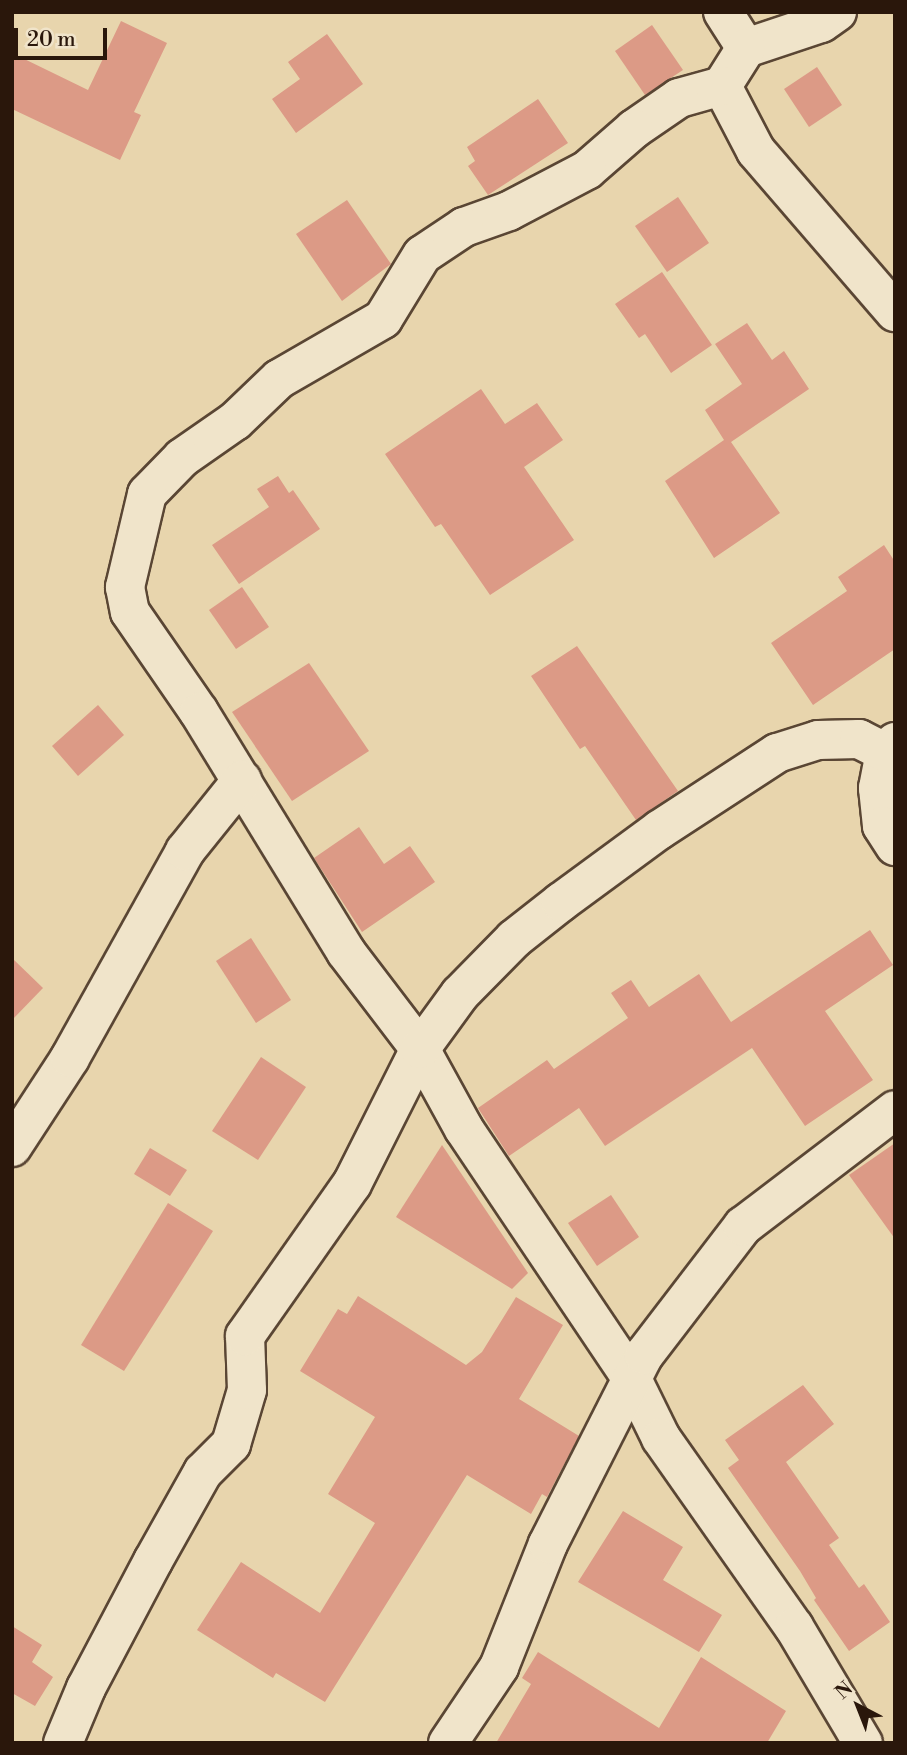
<!DOCTYPE html>
<html>
<head>
<meta charset="utf-8">
<style>
  body { margin:0 }
  #map { position:relative; width:907px; height:1755px; overflow:hidden; background:#e8d5ad; font-family:"Libre Bodoni",serif }
  div>[style] { position:absolute }
  [style*='--x'] { left:calc(var(--x)*1px); top:calc(var(--y)*1px); width:calc(var(--w)*1px); rotate:calc(var(--a)*1deg) }
  .building>* { inset:0; background:#dc9a86 }
  .roads { filter:drop-shadow(2px 0 #5a4634) drop-shadow(-2px 0 #5a4634) drop-shadow(0 2px #5a4634) drop-shadow(0 -2px #5a4634) }
  .minor>* { height:38px; margin:-19px; padding:0 19px; transform-origin:19px; border-radius:19px; background:#f0e4ca }
  span { translate:-50% -50%; white-space:nowrap; text-align:center; line-height:1.15; -webkit-text-stroke:7px #f0e4ca; paint-order:stroke }
  .frame { position:absolute; inset:0; border:14px solid #2a170b; pointer-events:none }
  .north { position:absolute; left:823px; top:1671px; width:70px; height:70px; -webkit-text-stroke:5px #f0e4ca; paint-order:stroke; rotate:318deg; font-size:19px; font-weight:700; line-height:28px; text-align:center; color:#2a170b }
  .north::after { content:''; display:block; margin:auto; width:24px; height:32px; background:#2a170b; clip-path:polygon(50% 0,100% 100%,50% 72%,0 100%) }
  .scale { position:absolute; left:14px; top:28px; width:93px; height:32px; box-sizing:border-box; border:4px solid #2a170b; border-top:0; padding-left:9px; font-size:21px; line-height:24px; white-space:nowrap; color:#2a170b; -webkit-text-stroke:5px #f0e4ca; paint-order:stroke }
</style>
</head>
<body>
<div id="map">
  <div class="building">
    <div style="clip-path:polygon(121px 21px,167px 43px,134px 112px,141px 115px,120px 160px,12px 109px,12px 53px,88px 90px)"></div>
    <div style="clip-path:polygon(652px 25px,683px 70px,645px 95px,615px 51px)"></div>
    <div style="clip-path:polygon(327px 34px,363px 84px,296px 133px,272px 99px,300px 79px,288px 62px)"></div>
    <div style="clip-path:polygon(817px 67px,842px 105px,809px 127px,784px 89px)"></div>
    <div style="clip-path:polygon(538px 99px,568px 143px,488px 195px,468px 166px,475px 161px,467px 147px)"></div>
    <div style="clip-path:polygon(678px 197px,709px 243px,667px 272px,635px 226px)"></div>
    <div style="clip-path:polygon(347px 200px,391px 264px,342px 301px,296px 234px)"></div>
    <div style="clip-path:polygon(662px 272px,712px 345px,671px 373px,645px 334px,639px 338px,615px 304px)"></div>
    <div style="clip-path:polygon(747px 323px,772px 360px,784px 351px,809px 389px,731px 442px,780px 513px,714px 558px,665px 481px,724px 440px,705px 410px,742px 384px,715px 344px)"></div>
    <div style="clip-path:polygon(481px 389px,505px 424px,537px 403px,563px 440px,524px 467px,574px 540px,490px 595px,441px 524px,435px 527px,385px 454px)"></div>
    <div style="clip-path:polygon(278px 476px,289px 493px,293px 490px,320px 529px,239px 584px,212px 545px,269px 507px,257px 489px)"></div>
    <div style="clip-path:polygon(884px 545px,895px 562px,895px 649px,813px 705px,771px 643px,847px 591px,838px 577px)"></div>
    <div style="clip-path:polygon(242px 587px,269px 627px,236px 649px,209px 610px)"></div>
    <div style="clip-path:polygon(577px 646px,678px 791px,636px 820px,585px 746px,580px 749px,531px 676px)"></div>
    <div style="clip-path:polygon(309px 663px,369px 751px,292px 801px,232px 712px)"></div>
    <div style="clip-path:polygon(98px 705px,124px 735px,78px 776px,52px 746px)"></div>
    <div style="clip-path:polygon(359px 827px,384px 864px,410px 846px,435px 882px,362px 932px,314px 858px)"></div>
    <div style="clip-path:polygon(870px 930px,893px 965px,825px 1011px,873px 1080px,805px 1126px,752px 1048px,605px 1146px,579px 1108px,509px 1156px,478px 1108px,547px 1060px,554px 1069px,628px 1018px,611px 993px,631px 980px,649px 1007px,699px 974px,731px 1022px)"></div>
    <div style="clip-path:polygon(251px 938px,291px 1000px,256px 1023px,216px 961px)"></div>
    <div style="clip-path:polygon(12px 958px,43px 988px,12px 1020px)"></div>
    <div style="clip-path:polygon(261px 1057px,306px 1087px,258px 1160px,212px 1131px)"></div>
    <div style="clip-path:polygon(895px 1143px,895px 1239px,849px 1175px)"></div>
    <div style="clip-path:polygon(442px 1145px,528px 1273px,512px 1289px,396px 1217px)"></div>
    <div style="clip-path:polygon(150px 1148px,187px 1170px,170px 1196px,134px 1174px)"></div>
    <div style="clip-path:polygon(611px 1195px,639px 1237px,597px 1266px,568px 1223px)"></div>
    <div style="clip-path:polygon(168px 1203px,213px 1231px,124px 1371px,81px 1345px)"></div>
    <div style="clip-path:polygon(358px 1296px,466px 1365px,482px 1352px,516px 1297px,563px 1325px,519px 1399px,579px 1436px,547px 1497px,542px 1494px,531px 1514px,467px 1475px,325px 1702px,276px 1673px,273px 1678px,197px 1630px,241px 1562px,320px 1613px,375px 1523px,328px 1494px,375px 1417px,300px 1371px,338px 1309px,347px 1314px)"></div>
    <div style="clip-path:polygon(803px 1385px,834px 1424px,786px 1462px,839px 1538px,829px 1545px,859px 1588px,864px 1584px,890px 1622px,849px 1651px,814px 1600px,816px 1598px,800px 1571px,728px 1468px,739px 1460px,725px 1440px)"></div>
    <div style="clip-path:polygon(623px 1511px,683px 1547px,663px 1580px,722px 1615px,699px 1652px,578px 1582px)"></div>
    <div style="clip-path:polygon(12px 1626px,42px 1645px,32px 1662px,53px 1677px,35px 1706px,12px 1693px)"></div>
    <div style="clip-path:polygon(538px 1652px,659px 1728px,701px 1657px,786px 1711px,767px 1743px,496px 1743px,531px 1684px,522px 1678px)"></div>
  </div>
  <div class="roads">
    <div class="minor">
      <div style="--x:723;--y:12;--w:43;--a:57.4"></div>
      <div style="--x:837;--y:12;--w:19;--a:145"></div>
      <div style="--x:821;--y:23;--w:79;--a:161.6"></div>
      <div style="--x:746;--y:48;--w:45;--a:122.3"></div>
      <div style="--x:722;--y:86;--w:73;--a:62.4"></div>
      <div style="--x:756;--y:151;--w:213;--a:49.2"></div>
      <div style="--x:722;--y:86;--w:45;--a:164.4"></div>
      <div style="--x:679;--y:98;--w:55;--a:145.4"></div>
      <div style="--x:634;--y:129;--w:62;--a:138.9"></div>
      <div style="--x:587;--y:170;--w:88;--a:152.3"></div>
      <div style="--x:509;--y:211;--w:48;--a:160.4"></div>
      <div style="--x:464;--y:227;--w:50;--a:146.3"></div>
      <div style="--x:422;--y:255;--w:75;--a:121.4"></div>
      <div style="--x:383;--y:319;--w:120;--a:150"></div>
      <div style="--x:279;--y:379;--w:61;--a:136.3"></div>
      <div style="--x:235;--y:421;--w:65;--a:145.1"></div>
      <div style="--x:182;--y:458;--w:50;--a:134.2"></div>
      <div style="--x:147;--y:494;--w:96;--a:103.3"></div>
      <div style="--x:125;--y:587;--w:25;--a:79"></div>
      <div style="--x:130;--y:612;--w:121;--a:55.4"></div>
      <div style="--x:199;--y:712;--w:281;--a:58.5"></div>
      <div style="--x:346;--y:952;--w:122;--a:52.7"></div>
      <div style="--x:420;--y:1049;--w:91;--a:61.2"></div>
      <div style="--x:464;--y:1129;--w:301;--a:56.1"></div>
      <div style="--x:632;--y:1379;--w:66;--a:63.8"></div>
      <div style="--x:661;--y:1438;--w:231;--a:54.9"></div>
      <div style="--x:794;--y:1627;--w:135;--a:59.3"></div>
      <div style="--x:895;--y:742;--w:14;--a:135"></div>
      <div style="--x:885;--y:752;--w:37;--a:101"></div>
      <div style="--x:878;--y:788;--w:38;--a:84"></div>
      <div style="--x:882;--y:826;--w:24;--a:57"></div>
      <div style="--x:12;--y:1147;--w:106;--a:-56.9"></div>
      <div style="--x:70;--y:1058;--w:237;--a:-60.9"></div>
      <div style="--x:185;--y:851;--w:91;--a:-51.2"></div>
      <div style="--x:63;--y:1743;--w:60;--a:-67.3"></div>
      <div style="--x:86;--y:1688;--w:144;--a:-62.2"></div>
      <div style="--x:153;--y:1561;--w:102;--a:-60.7"></div>
      <div style="--x:203;--y:1472;--w:40;--a:-45"></div>
      <div style="--x:231;--y:1444;--w:56;--a:-73.5"></div>
      <div style="--x:247;--y:1390;--w:54;--a:-92.1"></div>
      <div style="--x:245;--y:1336;--w:186;--a:-54.9"></div>
      <div style="--x:352;--y:1184;--w:151;--a:-63.3"></div>
      <div style="--x:420;--y:1049;--w:68;--a:-54"></div>
      <div style="--x:460;--y:994;--w:77;--a:-45.5"></div>
      <div style="--x:514;--y:939;--w:60;--a:-38.2"></div>
      <div style="--x:561;--y:902;--w:122;--a:-36.3"></div>
      <div style="--x:659;--y:830;--w:141;--a:-33.1"></div>
      <div style="--x:777;--y:753;--w:43;--a:-17.6"></div>
      <div style="--x:818;--y:740;--w:41;--a:-1.4"></div>
      <div style="--x:859;--y:739;--w:29;--a:27"></div>
      <div style="--x:448;--y:1743;--w:92;--a:-56.1"></div>
      <div style="--x:499;--y:1667;--w:132;--a:-68.3"></div>
      <div style="--x:548;--y:1544;--w:212;--a:-63.1"></div>
      <div style="--x:644;--y:1355;--w:163;--a:-52.5"></div>
      <div style="--x:743;--y:1226;--w:191;--a:-37.3"></div>
    </div>
  </div>
  <div class="frame"></div>
  <div class="north">N</div>
  <div class="scale">20 m</div>
</div>
</body>
</html>
